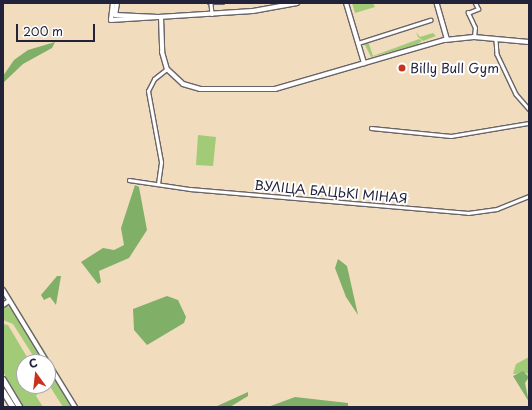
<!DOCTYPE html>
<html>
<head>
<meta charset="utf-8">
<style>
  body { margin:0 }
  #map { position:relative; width:532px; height:410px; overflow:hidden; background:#f1ddbd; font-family:"Playpen Sans",sans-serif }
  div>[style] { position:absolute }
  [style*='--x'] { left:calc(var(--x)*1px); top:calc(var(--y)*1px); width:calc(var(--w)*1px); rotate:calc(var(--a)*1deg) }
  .green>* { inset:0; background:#a1cb77 }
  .forest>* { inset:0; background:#80af68 }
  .roads { filter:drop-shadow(1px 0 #6a6368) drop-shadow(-1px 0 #6a6368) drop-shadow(0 1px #6a6368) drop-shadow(0 -1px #6a6368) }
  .minor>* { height:2.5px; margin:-1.25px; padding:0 1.25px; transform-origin:1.25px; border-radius:1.25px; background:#fff }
  .tertiary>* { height:3.5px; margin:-1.75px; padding:0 1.75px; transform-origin:1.75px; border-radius:1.75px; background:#fff }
  .secondary>* { height:4px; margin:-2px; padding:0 2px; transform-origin:2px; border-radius:2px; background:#fff }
  .trunk>* { height:4.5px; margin:-2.25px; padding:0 2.25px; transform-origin:2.25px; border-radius:2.25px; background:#fff }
  .dots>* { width:11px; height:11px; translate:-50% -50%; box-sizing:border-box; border:2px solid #fff; border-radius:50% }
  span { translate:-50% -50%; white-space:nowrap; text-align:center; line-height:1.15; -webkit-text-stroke:4px #fff; paint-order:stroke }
  .poi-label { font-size:13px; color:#22223b }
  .left { translate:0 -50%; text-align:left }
  .street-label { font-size:13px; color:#22223b }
  .frame { position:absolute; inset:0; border:4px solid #22223b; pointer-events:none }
  .north { position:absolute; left:16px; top:354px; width:40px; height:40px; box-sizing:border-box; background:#fff; border:1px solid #a7a7b1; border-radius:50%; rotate:345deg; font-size:11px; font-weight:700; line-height:16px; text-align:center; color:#22223b }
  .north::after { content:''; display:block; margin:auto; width:14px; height:18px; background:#c8321e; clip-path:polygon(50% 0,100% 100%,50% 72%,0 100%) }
  .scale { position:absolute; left:16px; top:24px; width:79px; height:18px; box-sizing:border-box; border:2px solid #22223b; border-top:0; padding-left:5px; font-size:12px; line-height:14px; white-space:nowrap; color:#22223b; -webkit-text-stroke:3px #fff; paint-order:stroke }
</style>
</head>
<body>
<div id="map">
  <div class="green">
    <div style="clip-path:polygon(352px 3px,373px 3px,375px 7px,355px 13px)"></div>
    <div style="clip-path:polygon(416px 32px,420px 37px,433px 33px,436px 36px,423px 41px,418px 37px)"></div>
    <div style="clip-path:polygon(419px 39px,422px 41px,417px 45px,371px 57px,364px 43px,368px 41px,373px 56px)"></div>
    <div style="clip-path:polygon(198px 135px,216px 137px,213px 166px,196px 165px)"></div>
    <div style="clip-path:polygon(3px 284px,79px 407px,3px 287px)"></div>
    <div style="clip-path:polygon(8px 306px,12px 309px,45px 362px,37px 362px,13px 324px,3px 320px,3px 308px)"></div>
    <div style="clip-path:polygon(3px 324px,8px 325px,30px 362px,24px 362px,24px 386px,42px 386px,36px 396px,43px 407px,24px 407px,3px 372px)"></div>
    <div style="clip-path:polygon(529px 357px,529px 377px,527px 373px,513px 374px,516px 364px)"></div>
    <div style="clip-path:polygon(48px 367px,50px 370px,73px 407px,63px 407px,49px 385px)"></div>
  </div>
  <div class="forest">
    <div style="clip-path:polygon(55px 42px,52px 48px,23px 64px,3px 83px,3px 76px,14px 60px,28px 50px)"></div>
    <div style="clip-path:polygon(135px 185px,139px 187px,147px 230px,129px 258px,99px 271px,101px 282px,98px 284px,81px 262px,103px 248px,114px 250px,124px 245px,121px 228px)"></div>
    <div style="clip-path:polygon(338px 259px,347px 266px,358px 315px,346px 297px,335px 268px)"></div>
    <div style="clip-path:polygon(57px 276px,61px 276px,56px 305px,50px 297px,44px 300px,41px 295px)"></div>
    <div style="clip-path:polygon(167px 296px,178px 300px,186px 317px,184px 323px,147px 345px,134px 330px,133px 309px)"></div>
    <div style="clip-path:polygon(523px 371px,529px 377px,525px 383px,529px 402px,513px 376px)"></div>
    <div style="clip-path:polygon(248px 392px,248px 396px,230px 407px,215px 407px)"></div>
    <div style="clip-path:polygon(295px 397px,348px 403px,348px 407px,268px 407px)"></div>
  </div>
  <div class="roads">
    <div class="minor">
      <div style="--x:209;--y:3;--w:14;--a:0"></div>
      <div style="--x:211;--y:4;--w:10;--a:84"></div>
      <div style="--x:474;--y:37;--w:9;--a:-84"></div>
      <div style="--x:475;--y:28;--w:17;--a:-115"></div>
      <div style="--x:468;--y:13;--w:11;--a:-22"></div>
      <div style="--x:478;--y:9;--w:7;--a:-117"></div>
      <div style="--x:496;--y:40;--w:14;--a:86"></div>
      <div style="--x:497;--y:54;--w:44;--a:64.6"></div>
      <div style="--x:516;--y:94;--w:20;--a:49"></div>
      <div style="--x:358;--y:43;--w:76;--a:-17.7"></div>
      <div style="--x:371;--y:128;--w:80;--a:5.7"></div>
      <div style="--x:451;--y:136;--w:79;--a:-9.5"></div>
      <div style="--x:129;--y:180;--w:62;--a:8.4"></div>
      <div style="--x:190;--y:189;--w:279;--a:4.9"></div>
      <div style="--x:468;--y:213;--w:29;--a:-8"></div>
      <div style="--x:497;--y:209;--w:35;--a:-22"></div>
      <div style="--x:158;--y:184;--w:22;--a:-82"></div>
      <div style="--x:161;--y:162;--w:72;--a:-100.4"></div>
      <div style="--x:148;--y:91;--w:13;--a:-63"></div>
      <div style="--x:154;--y:79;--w:16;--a:-38"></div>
    </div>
    <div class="tertiary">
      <div style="--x:437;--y:3;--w:37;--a:74"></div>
    </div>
    <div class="secondary">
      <div style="--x:113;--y:3;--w:17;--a:97"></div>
      <div style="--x:111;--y:20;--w:142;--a:-3.6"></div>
      <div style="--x:253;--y:11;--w:45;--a:-10.3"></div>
      <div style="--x:117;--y:3;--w:12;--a:99"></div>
      <div style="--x:115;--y:15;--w:43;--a:2.7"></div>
      <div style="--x:346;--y:3;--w:63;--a:73.3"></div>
      <div style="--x:161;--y:17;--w:35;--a:88"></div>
      <div style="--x:162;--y:52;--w:18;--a:74"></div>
      <div style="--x:167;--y:69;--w:22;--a:43"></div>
      <div style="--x:183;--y:84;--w:18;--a:16"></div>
      <div style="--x:200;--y:89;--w:75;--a:0"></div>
      <div style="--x:275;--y:89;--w:179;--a:-16.2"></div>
      <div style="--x:445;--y:40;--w:29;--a:-6"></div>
      <div style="--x:474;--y:37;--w:55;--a:5.2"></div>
      <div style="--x:3;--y:290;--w:84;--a:58.6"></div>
      <div style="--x:3;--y:305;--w:7;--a:-34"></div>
      <div style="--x:48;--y:363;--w:52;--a:58.5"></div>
    </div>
    <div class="trunk">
      <div style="--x:3;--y:379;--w:33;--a:59"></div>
      <div style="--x:3;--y:391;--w:19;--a:58"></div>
    </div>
  </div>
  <div class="dots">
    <div style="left:402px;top:68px;background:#c8321e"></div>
  </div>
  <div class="poi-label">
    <span class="left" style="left:410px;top:68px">Billy Bull Gym</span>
  </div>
  <div class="street-label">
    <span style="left:331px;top:192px;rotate:5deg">ВУЛІЦА БАЦЬКІ МІНАЯ</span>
  </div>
  <div class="frame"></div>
  <div class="north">С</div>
  <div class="scale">200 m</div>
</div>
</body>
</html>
